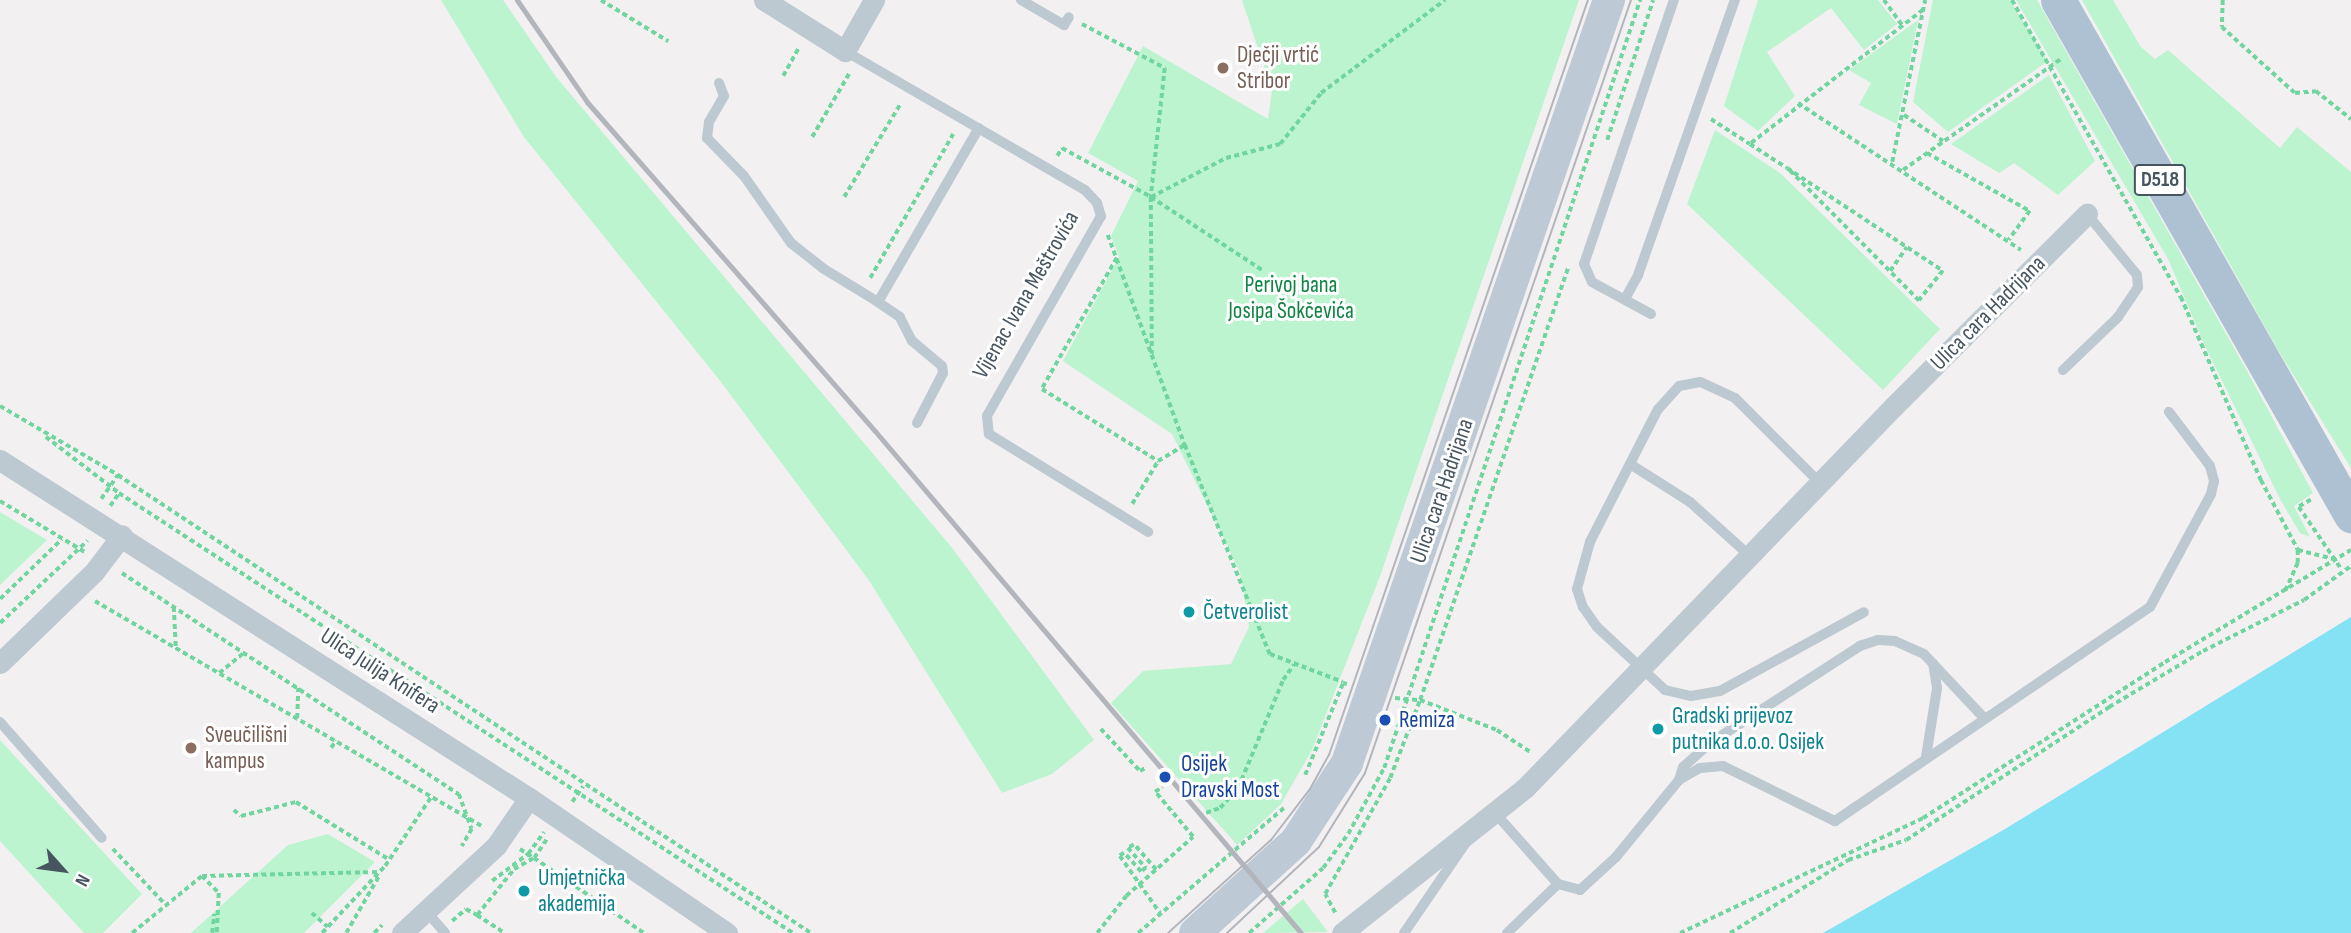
<!DOCTYPE html>
<html>
<head>
<meta charset="utf-8">
<style>
  body { margin:0 }
  #map { position:relative; width:2351px; height:933px; overflow:hidden; background:#f3f0f1; font-family:"Sofia Sans Condensed",sans-serif }
  div>[style] { position:absolute }
  [style*='--x'] { left:calc(var(--x)*1px); top:calc(var(--y)*1px); width:calc(var(--w)*1px); rotate:calc(var(--a)*1deg) }
  .green>* { inset:0; background:#bcf4d0 }
  .water>* { inset:0; background:#85e1f4 }
  .path>* { height:3.5px; margin-top:-1.75px; transform-origin:0; background:repeating-linear-gradient(90deg,#71d5a0 0 5px,transparent 0 8.5px) }
  .lane>* { height:10px; margin:-5px; padding:0 5px; transform-origin:5px; border-radius:5px; background:#bdc9d1 }
  .street>* { height:21px; margin:-10.5px; padding:0 10.5px; transform-origin:10.5px; border-radius:10.5px; background:#bdc9d1 }
  .secondary>* { height:32px; margin:-16px; padding:0 16px; transform-origin:16px; border-radius:16px; background:#bdcad6 }
  .primary>* { height:35px; margin:-17.5px; padding:0 17.5px; transform-origin:17.5px; border-radius:17.5px; background:#aec1d2 }
  .tram>* { height:2px; margin:-1px; padding:0 1px; transform-origin:1px; border-radius:1px; background:#b2b6bc }
  .rail>* { height:5px; margin:-2.5px; padding:0 2.5px; transform-origin:2.5px; border-radius:2.5px; background:#b2b6bc }
  .dots>* { width:19px; height:19px; translate:-50% -50%; box-sizing:border-box; border:4px solid #fff; border-radius:50% }
  span { translate:-50% -50%; white-space:nowrap; text-align:center; line-height:1.15; -webkit-text-stroke:6px #fff; paint-order:stroke }
  .shield-label span { padding:2px 5px; background:#fff; border:2px solid; border-radius:5px; -webkit-text-stroke-width:0 }
  .shield-label { font-size:21px; color:#475560; font-weight:700 }
  .education-label { font-size:23px; color:#785e54 }
  .left { translate:0 -50%; text-align:left }
  .park-label { font-size:23px; color:#0f8445 }
  .street-label { font-size:23px; color:#475560 }
  .culture-label { font-size:23px; color:#0d838f }
  .transit-label { font-size:23px; color:#164399 }
  .north { position:absolute; left:28px; top:835px; width:70px; height:70px; -webkit-text-stroke:5px #fff; paint-order:stroke; rotate:118deg; font-size:19px; font-weight:700; line-height:28px; text-align:center; color:#475560 }
  .north::after { content:''; display:block; margin:auto; width:24px; height:32px; background:#475560; clip-path:polygon(50% 0,100% 100%,50% 72%,0 100%) }
</style>
</head>
<body>
<div id="map">
  <div class="green">
    <div style="clip-path:polygon(441px 0,503px 0,557px 78px,953px 549px,1094px 740px,1052px 774px,1002px 793px,868px 579px,721px 382px,524px 137px)"></div>
    <div style="clip-path:polygon(1242px 0,1579px 0,1379px 579px,1312px 750px,1281px 804px,1237px 845px,1111px 703px,1143px 671px,1231px 664px,1249px 627px,1240px 572px,1172px 434px,1063px 361px,1119px 257px,1111px 236px,1138px 181px,1088px 153px,1143px 46px,1268px 119px,1272px 90px)"></div>
    <div style="clip-path:polygon(1758px 0,1878px 0,1897px 24px,1864px 50px,1831px 8px,1767px 52px,1795px 96px,1758px 131px,1724px 106px)"></div>
    <div style="clip-path:polygon(1933px 0,2010px 0,2048px 61px,1948px 132px,1913px 102px)"></div>
    <div style="clip-path:polygon(2016px 0,2037px 0,2246px 369px,2313px 493px,2294px 506px,2310px 537px,2300px 533px,2280px 499px,2205px 346px,2168px 259px)"></div>
    <div style="clip-path:polygon(2082px 0,2113px 0,2141px 47px,2155px 59px,2168px 50px,2280px 148px,2297px 127px,2351px 172px,2351px 468px,2278px 350px)"></div>
    <div style="clip-path:polygon(1918px 20px,1897px 124px,1859px 105px,1871px 83px,1849px 70px)"></div>
    <div style="clip-path:polygon(2049px 75px,2095px 161px,2058px 195px,2014px 163px,1999px 173px,1951px 144px)"></div>
    <div style="clip-path:polygon(1715px 130px,1780px 173px,1940px 329px,1883px 390px,1687px 204px)"></div>
    <div style="clip-path:polygon(0 512px,47px 540px,0 585px)"></div>
    <div style="clip-path:polygon(0 740px,142px 894px,103px 933px,84px 933px,0 841px)"></div>
    <div style="clip-path:polygon(328px 834px,375px 862px,304px 933px,191px 933px,288px 845px)"></div>
    <div style="clip-path:polygon(1303px 899px,1328px 932px,1263px 933px)"></div>
  </div>
  <div class="water">
    <div style="clip-path:polygon(2351px 617px,2351px 933px,1823px 933px,2005px 829px)"></div>
  </div>
  <div class="path">
    <div style="--x:601;--y:0;--w:79;--a:31.5"></div>
    <div style="--x:1884;--y:0;--w:31;--a:54"></div>
    <div style="--x:2012;--y:0;--w:342;--a:60.4"></div>
    <div style="--x:2181;--y:297;--w:200;--a:66.4"></div>
    <div style="--x:2261;--y:480;--w:79;--a:62.1"></div>
    <div style="--x:2298;--y:550;--w:13;--a:90"></div>
    <div style="--x:2298;--y:563;--w:32;--a:114"></div>
    <div style="--x:2223;--y:0;--w:27;--a:92"></div>
    <div style="--x:2222;--y:27;--w:98;--a:42.1"></div>
    <div style="--x:2295;--y:93;--w:21;--a:-5"></div>
    <div style="--x:2316;--y:91;--w:45;--a:38.7"></div>
    <div style="--x:1082;--y:24;--w:94;--a:27.9"></div>
    <div style="--x:1165;--y:68;--w:130;--a:96.2"></div>
    <div style="--x:1151;--y:197;--w:157;--a:89.6"></div>
    <div style="--x:783;--y:76;--w:33;--a:-61"></div>
    <div style="--x:1798;--y:103;--w:267;--a:33.4"></div>
    <div style="--x:1904;--y:115;--w:47;--a:33.7"></div>
    <div style="--x:1711;--y:119;--w:46;--a:32.7"></div>
    <div style="--x:1750;--y:144;--w:44;--a:33"></div>
    <div style="--x:1787;--y:168;--w:187;--a:33.4"></div>
    <div style="--x:1943;--y:271;--w:38;--a:129"></div>
    <div style="--x:1919;--y:301;--w:187;--a:-134.8"></div>
    <div style="--x:812;--y:137;--w:75;--a:-59.7"></div>
    <div style="--x:1607;--y:140;--w:147;--a:-71.8"></div>
    <div style="--x:1751;--y:143;--w:219;--a:-37.8"></div>
    <div style="--x:1927;--y:153;--w:118;--a:29.4"></div>
    <div style="--x:2030;--y:211;--w:36;--a:126"></div>
    <div style="--x:1057;--y:156;--w:9;--a:-58"></div>
    <div style="--x:1062;--y:148;--w:102;--a:28.8"></div>
    <div style="--x:1151;--y:197;--w:136;--a:33.3"></div>
    <div style="--x:1892;--y:162;--w:165;--a:-78.5"></div>
    <div style="--x:1903;--y:170;--w:193;--a:-35.1"></div>
    <div style="--x:844;--y:197;--w:110;--a:-58.8"></div>
    <div style="--x:1151;--y:197;--w:85;--a:-27.5"></div>
    <div style="--x:1226;--y:158;--w:56;--a:-14.5"></div>
    <div style="--x:1280;--y:144;--w:65;--a:-51.2"></div>
    <div style="--x:1321;--y:93;--w:155;--a:-36.9"></div>
    <div style="--x:1108;--y:235;--w:224;--a:69.9"></div>
    <div style="--x:1185;--y:445;--w:226;--a:67.9"></div>
    <div style="--x:1270;--y:654;--w:78;--a:21"></div>
    <div style="--x:1117;--y:258;--w:151;--a:119.8"></div>
    <div style="--x:1042;--y:389;--w:137;--a:31.8"></div>
    <div style="--x:1158;--y:461;--w:31;--a:-31"></div>
    <div style="--x:1890;--y:271;--w:29;--a:-55"></div>
    <div style="--x:870;--y:278;--w:166;--a:-60"></div>
    <div style="--x:0;--y:406;--w:137;--a:30.3"></div>
    <div style="--x:118;--y:475;--w:831;--a:33.46"></div>
    <div style="--x:46;--y:437;--w:92;--a:37.5"></div>
    <div style="--x:119;--y:493;--w:805;--a:33.14"></div>
    <div style="--x:101;--y:499;--w:29;--a:-55"></div>
    <div style="--x:2311;--y:500;--w:14;--a:150"></div>
    <div style="--x:2299;--y:507;--w:76;--a:55.7"></div>
    <div style="--x:0;--y:501;--w:99;--a:31"></div>
    <div style="--x:1132;--y:504;--w:50;--a:-58.8"></div>
    <div style="--x:110;--y:506;--w:16;--a:-55"></div>
    <div style="--x:2298;--y:550;--w:36;--a:14"></div>
    <div style="--x:122;--y:573;--w:403;--a:33.3"></div>
    <div style="--x:459;--y:794;--w:37;--a:70"></div>
    <div style="--x:472;--y:829;--w:20;--a:120"></div>
    <div style="--x:0;--y:599;--w:86;--a:-44.1"></div>
    <div style="--x:95;--y:601;--w:449;--a:30.2"></div>
    <div style="--x:174;--y:607;--w:40;--a:87.1"></div>
    <div style="--x:0;--y:623;--w:120;--a:-43.3"></div>
    <div style="--x:219;--y:673;--w:32;--a:-39"></div>
    <div style="--x:1395;--y:698;--w:25;--a:5"></div>
    <div style="--x:1420;--y:700;--w:83;--a:21.3"></div>
    <div style="--x:1497;--y:730;--w:42;--a:33.3"></div>
    <div style="--x:297;--y:718;--w:30;--a:-88"></div>
    <div style="--x:1101;--y:729;--w:57;--a:47.1"></div>
    <div style="--x:1140;--y:771;--w:6;--a:-31"></div>
    <div style="--x:331;--y:748;--w:9;--a:-58"></div>
    <div style="--x:1305;--y:775;--w:100;--a:-67.6"></div>
    <div style="--x:1343;--y:683;--w:4;--a:14"></div>
    <div style="--x:572;--y:802;--w:19;--a:-55"></div>
    <div style="--x:234;--y:810;--w:9;--a:41"></div>
    <div style="--x:241;--y:816;--w:57;--a:-14.3"></div>
    <div style="--x:296;--y:802;--w:110;--a:31.7"></div>
    <div style="--x:1206;--y:813;--w:15;--a:-20"></div>
    <div style="--x:1220;--y:808;--w:27;--a:-48"></div>
    <div style="--x:1238;--y:788;--w:117;--a:-67.4"></div>
    <div style="--x:1283;--y:680;--w:19;--a:-55"></div>
    <div style="--x:113;--y:849;--w:76;--a:46.6"></div>
    <div style="--x:520;--y:849;--w:17;--a:33"></div>
    <div style="--x:534;--y:858;--w:25;--a:-56"></div>
    <div style="--x:1156;--y:870;--w:33;--a:-131"></div>
    <div style="--x:1134;--y:845;--w:7;--a:153"></div>
    <div style="--x:1128;--y:848;--w:27;--a:48"></div>
    <div style="--x:1146;--y:868;--w:6;--a:141"></div>
    <div style="--x:1141;--y:872;--w:25;--a:-132"></div>
    <div style="--x:1124;--y:853;--w:5;--a:143"></div>
    <div style="--x:1120;--y:856;--w:70;--a:54.9"></div>
    <div style="--x:202;--y:876;--w:24;--a:45"></div>
    <div style="--x:219;--y:893;--w:40;--a:92.9"></div>
    <div style="--x:492;--y:881;--w:45;--a:-36.9"></div>
    <div style="--x:528;--y:854;--w:27;--a:-54"></div>
    <div style="--x:312;--y:913;--w:21;--a:41"></div>
    <div style="--x:1335;--y:913;--w:21;--a:-118"></div>
    <div style="--x:1325;--y:894;--w:133;--a:-60.7"></div>
    <div style="--x:1390;--y:778;--w:84;--a:-69"></div>
    <div style="--x:1420;--y:700;--w:457;--a:-71.1"></div>
    <div style="--x:477;--y:915;--w:33;--a:33"></div>
    <div style="--x:452;--y:921;--w:18;--a:-41"></div>
    <div style="--x:466;--y:909;--w:13;--a:29"></div>
    <div style="--x:477;--y:915;--w:59;--a:-51.2"></div>
    <div style="--x:514;--y:869;--w:23;--a:-29"></div>
    <div style="--x:534;--y:858;--w:133;--a:34.3"></div>
    <div style="--x:132;--y:933;--w:90;--a:-39.2"></div>
    <div style="--x:202;--y:876;--w:178;--a:-1.3"></div>
    <div style="--x:212;--y:933;--w:19;--a:-84"></div>
    <div style="--x:322;--y:933;--w:92;--a:-46.8"></div>
    <div style="--x:385;--y:866;--w:83;--a:-56.3"></div>
    <div style="--x:346;--y:933;--w:68;--a:-60"></div>
    <div style="--x:374;--y:933;--w:11;--a:-45"></div>
    <div style="--x:1097;--y:933;--w:47;--a:-51.9"></div>
    <div style="--x:1126;--y:896;--w:89;--a:-41.4"></div>
    <div style="--x:1193;--y:837;--w:59;--a:-130.2"></div>
    <div style="--x:1155;--y:792;--w:9;--a:-36"></div>
    <div style="--x:1138;--y:933;--w:192;--a:-40.6"></div>
    <div style="--x:1249;--y:933;--w:98;--a:-41.3"></div>
    <div style="--x:1323;--y:868;--w:42;--a:-53.7"></div>
    <div style="--x:1348;--y:834;--w:75;--a:-61.4"></div>
    <div style="--x:1384;--y:768;--w:810;--a:-71.57"></div>
    <div style="--x:1680;--y:933;--w:269;--a:-25.3"></div>
    <div style="--x:1923;--y:818;--w:288;--a:-32.8"></div>
    <div style="--x:2165;--y:662;--w:217;--a:-31.1"></div>
    <div style="--x:1730;--y:933;--w:139;--a:-31.7"></div>
    <div style="--x:1848;--y:860;--w:61;--a:-19"></div>
    <div style="--x:1906;--y:840;--w:243;--a:-33.2"></div>
    <div style="--x:2109;--y:707;--w:109;--a:-30.8"></div>
    <div style="--x:2203;--y:651;--w:113;--a:-26.8"></div>
    <div style="--x:2304;--y:600;--w:58;--a:-35.9"></div>
  </div>
  <div class="lane">
    <div style="--x:1021;--y:0;--w:50;--a:30.2"></div>
    <div style="--x:1064;--y:25;--w:9;--a:-58"></div>
    <div style="--x:845;--y:51;--w:277;--a:30.1"></div>
    <div style="--x:1085;--y:190;--w:18;--a:47"></div>
    <div style="--x:1097;--y:203;--w:14;--a:73"></div>
    <div style="--x:1101;--y:216;--w:230;--a:119.7"></div>
    <div style="--x:987;--y:416;--w:18;--a:84"></div>
    <div style="--x:989;--y:434;--w:187;--a:31.6"></div>
    <div style="--x:719;--y:83;--w:14;--a:69"></div>
    <div style="--x:724;--y:96;--w:30;--a:120"></div>
    <div style="--x:709;--y:122;--w:16;--a:97"></div>
    <div style="--x:707;--y:138;--w:53;--a:45.8"></div>
    <div style="--x:744;--y:176;--w:82;--a:55"></div>
    <div style="--x:791;--y:243;--w:42;--a:38.2"></div>
    <div style="--x:824;--y:269;--w:63;--a:31.4"></div>
    <div style="--x:1626;--y:297;--w:25;--a:-61"></div>
    <div style="--x:1638;--y:275;--w:292;--a:-70.6"></div>
    <div style="--x:1651;--y:314;--w:67;--a:-151.5"></div>
    <div style="--x:1592;--y:282;--w:20;--a:-114"></div>
    <div style="--x:1584;--y:264;--w:279;--a:-71.2"></div>
    <div style="--x:2063;--y:370;--w:76;--a:-43.9"></div>
    <div style="--x:2118;--y:317;--w:36;--a:-56"></div>
    <div style="--x:2138;--y:287;--w:12;--a:-95"></div>
    <div style="--x:2137;--y:275;--w:79;--a:-129.3"></div>
    <div style="--x:917;--y:423;--w:56;--a:-62.5"></div>
    <div style="--x:943;--y:373;--w:7;--a:-98"></div>
    <div style="--x:942;--y:366;--w:39;--a:-140"></div>
    <div style="--x:912;--y:341;--w:27;--a:-117"></div>
    <div style="--x:900;--y:317;--w:27;--a:-146"></div>
    <div style="--x:878;--y:302;--w:201;--a:-59.9"></div>
    <div style="--x:1630;--y:464;--w:71;--a:32.3"></div>
    <div style="--x:1690;--y:502;--w:81;--a:42"></div>
    <div style="--x:1820;--y:483;--w:120;--a:-135"></div>
    <div style="--x:1735;--y:398;--w:38;--a:-155"></div>
    <div style="--x:1700;--y:382;--w:21;--a:169"></div>
    <div style="--x:1679;--y:386;--w:31;--a:132"></div>
    <div style="--x:1658;--y:409;--w:149;--a:117.1"></div>
    <div style="--x:1590;--y:542;--w:49;--a:105.5"></div>
    <div style="--x:1577;--y:589;--w:19;--a:72"></div>
    <div style="--x:1583;--y:607;--w:24;--a:55"></div>
    <div style="--x:1597;--y:627;--w:93;--a:42.8"></div>
    <div style="--x:1665;--y:690;--w:27;--a:13"></div>
    <div style="--x:1691;--y:696;--w:29;--a:-10"></div>
    <div style="--x:1720;--y:691;--w:164;--a:-28.7"></div>
    <div style="--x:1984;--y:718;--w:88;--a:-133.2"></div>
    <div style="--x:1924;--y:654;--w:32;--a:-156"></div>
    <div style="--x:1895;--y:641;--w:17;--a:-177"></div>
    <div style="--x:1878;--y:640;--w:19;--a:162"></div>
    <div style="--x:1860;--y:646;--w:179;--a:147.1"></div>
    <div style="--x:1710;--y:743;--w:36;--a:138"></div>
    <div style="--x:1683;--y:767;--w:14;--a:107"></div>
    <div style="--x:1679;--y:780;--w:24;--a:-30"></div>
    <div style="--x:1700;--y:768;--w:23;--a:-5"></div>
    <div style="--x:1723;--y:766;--w:125;--a:26.2"></div>
    <div style="--x:1835;--y:821;--w:381;--a:-34.2"></div>
    <div style="--x:2150;--y:607;--w:128;--a:-61.6"></div>
    <div style="--x:2211;--y:494;--w:13;--a:-77"></div>
    <div style="--x:2214;--y:481;--w:16;--a:-105"></div>
    <div style="--x:2210;--y:466;--w:68;--a:-127.2"></div>
    <div style="--x:0;--y:722;--w:154;--a:48.7"></div>
    <div style="--x:1926;--y:757;--w:70;--a:-80.9"></div>
    <div style="--x:1937;--y:688;--w:25;--a:-99"></div>
    <div style="--x:1496;--y:814;--w:94;--a:48.5"></div>
    <div style="--x:1558;--y:884;--w:23;--a:15"></div>
    <div style="--x:1580;--y:890;--w:49;--a:-42.5"></div>
    <div style="--x:1616;--y:857;--w:99;--a:-50.7"></div>
    <div style="--x:426;--y:911;--w:29;--a:49"></div>
    <div style="--x:1404;--y:933;--w:108;--a:-55.6"></div>
    <div style="--x:1507;--y:933;--w:71;--a:-43.9"></div>
  </div>
  <div class="street">
    <div style="--x:764;--y:0;--w:96;--a:32.2"></div>
    <div style="--x:845;--y:51;--w:59;--a:-60.4"></div>
    <div style="--x:0;--y:460;--w:628;--a:32.58"></div>
    <div style="--x:529;--y:798;--w:240;--a:34.3"></div>
    <div style="--x:0;--y:663;--w:131;--a:-44.1"></div>
    <div style="--x:94;--y:572;--w:46;--a:-52.9"></div>
    <div style="--x:402;--y:933;--w:128;--a:-42.8"></div>
    <div style="--x:496;--y:846;--w:58;--a:-55.5"></div>
    <div style="--x:1342;--y:933;--w:233;--a:-38.4"></div>
    <div style="--x:1525;--y:788;--w:530;--a:-45.99"></div>
    <div style="--x:1893;--y:407;--w:274;--a:-44.9"></div>
  </div>
  <div class="secondary">
    <div style="--x:1195;--y:933;--w:137;--a:-42.3"></div>
    <div style="--x:1296;--y:841;--w:93;--a:-56.8"></div>
    <div style="--x:1347;--y:763;--w:807;--a:-71.05"></div>
  </div>
  <div class="primary">
    <div style="--x:2058;--y:0;--w:593;--a:60.36"></div>
  </div>
  <div class="tram">
    <div style="--x:1168;--y:933;--w:139;--a:-42.1"></div>
    <div style="--x:1271;--y:840;--w:64;--a:-52.6"></div>
    <div style="--x:1310;--y:789;--w:39;--a:-61"></div>
    <div style="--x:1329;--y:755;--w:798;--a:-71.07"></div>
    <div style="--x:1227;--y:933;--w:126;--a:-43.1"></div>
    <div style="--x:1319;--y:847;--w:87;--a:-58.1"></div>
    <div style="--x:1365;--y:773;--w:817;--a:-71.01"></div>
  </div>
  <div class="rail">
    <div style="--x:517;--y:0;--w:124;--a:55.5"></div>
    <div style="--x:587;--y:102;--w:437;--a:48.8"></div>
    <div style="--x:875;--y:431;--w:658;--a:49.68"></div>
  </div>
  <div class="dots">
    <div style="left:1223px;top:68px;background:#8d6e63"></div>
    <div style="left:1189px;top:612px;background:#0f9aa8"></div>
    <div style="left:1385px;top:720px;background:#1a4fb4"></div>
    <div style="left:1658px;top:729px;background:#0f9aa8"></div>
    <div style="left:191px;top:748px;background:#8d6e63"></div>
    <div style="left:1165px;top:777px;background:#1a4fb4"></div>
    <div style="left:524px;top:891px;background:#0f9aa8"></div>
  </div>
  <div class="shield-label">
    <span style="left:2160px;top:180px">D518</span>
  </div>
  <div class="education-label">
    <span class="left" style="left:1237px;top:68px">Dječji vrtić<br>Stribor</span>
    <span class="left" style="left:205px;top:748px">Sveučilišni<br>kampus</span>
  </div>
  <div class="park-label">
    <span style="left:1291px;top:298px">Perivoj bana<br>Josipa Šokčevića</span>
  </div>
  <div class="street-label">
    <span style="left:1026px;top:295px;rotate:-60deg">Vijenac Ivana Meštrovića</span>
    <span style="left:1988px;top:313px;rotate:-45deg">Ulica cara Hadrijana</span>
    <span style="left:1442px;top:491px;rotate:-71deg">Ulica cara Hadrijana</span>
    <span style="left:380px;top:671px;rotate:33deg">Ulica Julija Knifera</span>
  </div>
  <div class="culture-label">
    <span class="left" style="left:1203px;top:612px">Četverolist</span>
    <span class="left" style="left:1672px;top:729px">Gradski prijevoz<br>putnika d.o.o. Osijek</span>
    <span class="left" style="left:538px;top:891px">Umjetnička<br>akademija</span>
  </div>
  <div class="transit-label">
    <span class="left" style="left:1399px;top:720px">Remiza</span>
    <span class="left" style="left:1181px;top:777px">Osijek<br>Dravski Most</span>
  </div>
  <div class="north">N</div>
</div>
</body>
</html>
